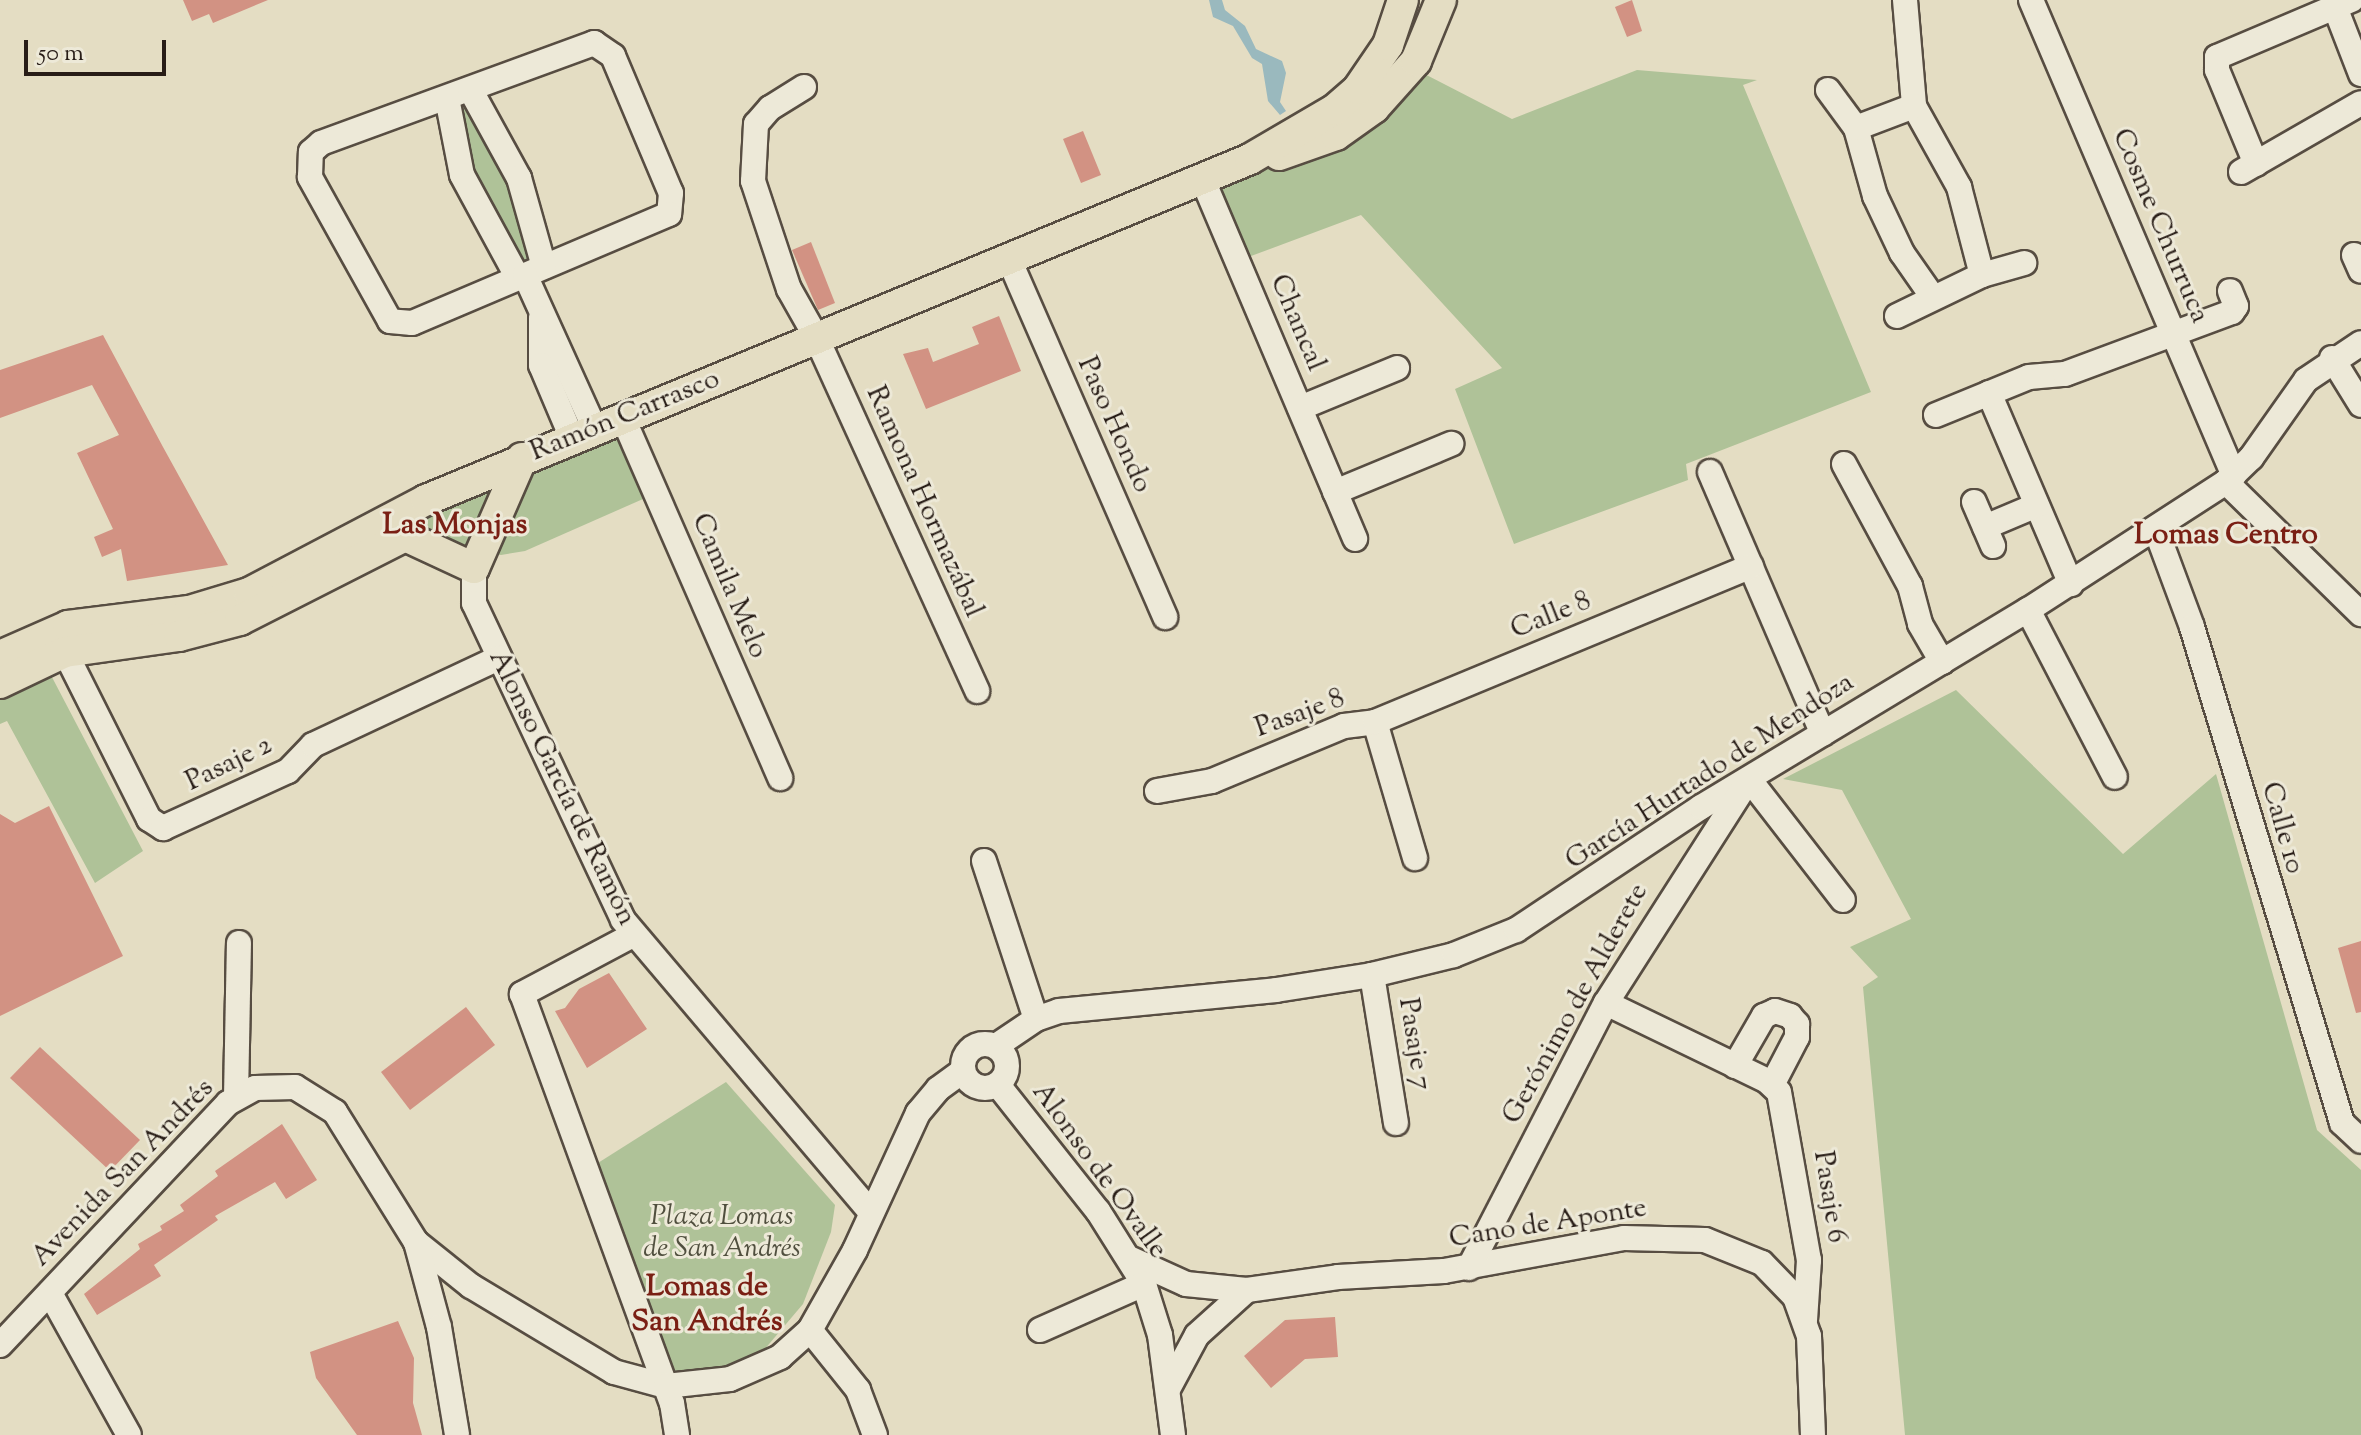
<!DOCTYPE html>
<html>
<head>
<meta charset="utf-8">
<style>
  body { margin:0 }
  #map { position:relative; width:2361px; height:1435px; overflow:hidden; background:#e4ddc3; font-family:"Sorts Mill Goudy",serif }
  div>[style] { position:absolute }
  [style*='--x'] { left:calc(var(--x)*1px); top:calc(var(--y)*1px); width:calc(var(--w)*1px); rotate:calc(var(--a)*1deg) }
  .green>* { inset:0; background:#afc298 }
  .water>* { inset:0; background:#9ab9be }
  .building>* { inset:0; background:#d29283 }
  .roads { filter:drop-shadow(2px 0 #574d42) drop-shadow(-2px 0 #574d42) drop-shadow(0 2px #574d42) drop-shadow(0 -2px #574d42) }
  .minor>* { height:24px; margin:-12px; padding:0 12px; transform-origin:12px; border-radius:12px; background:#ede9d8 }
  .minor>.ring { margin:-12px; padding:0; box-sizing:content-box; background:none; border:24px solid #ede9d8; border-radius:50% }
  .major>* { height:30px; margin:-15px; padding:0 15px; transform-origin:15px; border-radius:15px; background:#e4ddc3 }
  span { translate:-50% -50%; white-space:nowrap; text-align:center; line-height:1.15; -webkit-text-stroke:6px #ede9d8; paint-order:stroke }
  .street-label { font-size:28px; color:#281d17 }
  .park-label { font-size:28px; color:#504f3e; font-style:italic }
  .neighbourhood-label { font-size:30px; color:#7a1f14; font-weight:700 }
  .scale { position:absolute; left:24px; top:40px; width:142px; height:36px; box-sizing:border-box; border:4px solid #281d17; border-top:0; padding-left:10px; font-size:24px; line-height:28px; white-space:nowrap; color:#281d17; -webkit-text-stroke:6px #ede9d8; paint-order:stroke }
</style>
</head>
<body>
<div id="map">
  <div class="green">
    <div style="clip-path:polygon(1411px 67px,1512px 119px,1637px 70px,1757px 80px,1743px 85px,1871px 392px,1686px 464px,1688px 480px,1514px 544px,1455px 389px,1502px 368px,1361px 215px,1243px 259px,1214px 191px,1301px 150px)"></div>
    <div style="clip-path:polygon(460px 104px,467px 105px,514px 184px,532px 258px,526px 268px,478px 197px)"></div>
    <div style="clip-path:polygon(619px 435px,643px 499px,525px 551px,501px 555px,462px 548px,413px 529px,408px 519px)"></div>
    <div style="clip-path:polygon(43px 660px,143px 851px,95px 883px,7px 721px,0 724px,0 683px)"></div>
    <div style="clip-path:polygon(1956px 690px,2123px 854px,2216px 774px,2317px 1130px,2361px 1170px,2361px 1435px,1905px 1435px,1863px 987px,1878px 977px,1850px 947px,1911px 919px,1842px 790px,1783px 779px)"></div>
    <div style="clip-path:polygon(726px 1082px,835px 1205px,831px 1232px,803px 1304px,764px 1350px,714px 1371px,666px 1378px,590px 1168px)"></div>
  </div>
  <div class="water">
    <div style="clip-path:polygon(1209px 0,1222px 0,1225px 10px,1245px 26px,1256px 49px,1282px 61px,1286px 73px,1280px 102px,1286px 111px,1280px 115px,1268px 101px,1262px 64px,1252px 58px,1233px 26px,1213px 17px)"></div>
  </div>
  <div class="building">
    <div style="clip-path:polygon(183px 0,268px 0,213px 23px,209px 14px,192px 21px)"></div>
    <div style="clip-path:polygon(1632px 0,1642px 31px,1627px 37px,1615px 7px)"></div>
    <div style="clip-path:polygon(1083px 131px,1101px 175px,1081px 183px,1063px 139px)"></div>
    <div style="clip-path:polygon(811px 242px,835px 303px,818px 310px,792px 250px)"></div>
    <div style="clip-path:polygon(999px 316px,1021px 371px,926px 409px,903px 354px,928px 348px,933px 362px,979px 344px,972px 327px)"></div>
    <div style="clip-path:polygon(103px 335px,163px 447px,228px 565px,127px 581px,121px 549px,102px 557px,94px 537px,113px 529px,77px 453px,119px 435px,92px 385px,0 418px,0 370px)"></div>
    <div style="clip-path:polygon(49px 806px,123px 956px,0 1016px,0 814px,15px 823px)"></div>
    <div style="clip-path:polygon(2361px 941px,2361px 1012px,2356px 1013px,2338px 948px)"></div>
    <div style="clip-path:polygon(609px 973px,647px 1029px,587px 1068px,555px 1011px,565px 1008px,579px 989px)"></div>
    <div style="clip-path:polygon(466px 1007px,495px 1045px,410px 1110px,381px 1072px)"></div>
    <div style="clip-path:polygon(40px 1047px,140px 1140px,110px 1171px,10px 1078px)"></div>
    <div style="clip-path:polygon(282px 1124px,317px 1180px,286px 1199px,275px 1182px,215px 1216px,218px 1220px,154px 1265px,161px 1276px,97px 1315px,84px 1294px,140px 1249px,138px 1244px,162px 1230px,160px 1226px,184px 1211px,180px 1205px,218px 1176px,215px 1171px)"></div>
    <div style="clip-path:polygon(1335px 1317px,1338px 1357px,1305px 1359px,1271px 1388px,1244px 1356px,1285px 1320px)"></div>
    <div style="clip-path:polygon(398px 1321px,414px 1358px,413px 1403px,422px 1435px,357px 1435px,316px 1378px,310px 1352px)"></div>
  </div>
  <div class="roads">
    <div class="minor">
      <div style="--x:1905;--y:0;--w:106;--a:85.1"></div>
      <div style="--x:1914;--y:106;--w:93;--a:60.9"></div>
      <div style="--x:1959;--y:187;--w:91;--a:75.4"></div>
      <div style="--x:2031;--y:0;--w:517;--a:66.9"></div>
      <div style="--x:2335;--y:7;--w:72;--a:68.8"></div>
      <div style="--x:594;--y:43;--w:23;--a:34"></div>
      <div style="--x:613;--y:56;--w:149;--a:67.1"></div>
      <div style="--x:671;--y:193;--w:21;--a:95"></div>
      <div style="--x:669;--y:214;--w:279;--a:157"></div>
      <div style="--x:412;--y:323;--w:22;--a:-175"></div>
      <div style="--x:390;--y:321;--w:165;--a:-119.1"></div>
      <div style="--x:310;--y:177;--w:25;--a:-88"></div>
      <div style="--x:311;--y:152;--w:13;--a:-42"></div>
      <div style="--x:321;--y:143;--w:291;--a:-20.1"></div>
      <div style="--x:804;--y:87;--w:40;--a:148"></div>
      <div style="--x:770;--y:108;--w:21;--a:131"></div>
      <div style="--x:756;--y:124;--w:57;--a:93"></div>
      <div style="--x:753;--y:181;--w:114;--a:71.6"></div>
      <div style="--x:789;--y:289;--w:55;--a:60.6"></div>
      <div style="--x:816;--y:337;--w:389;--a:65.5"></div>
      <div style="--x:470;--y:89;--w:102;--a:61.2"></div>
      <div style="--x:519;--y:178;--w:92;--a:74.3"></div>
      <div style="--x:1828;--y:90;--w:47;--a:53.6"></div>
      <div style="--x:1856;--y:128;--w:71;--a:74.4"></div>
      <div style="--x:1875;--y:196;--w:63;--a:64.7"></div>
      <div style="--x:1902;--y:253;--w:52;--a:55.1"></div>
      <div style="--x:447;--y:98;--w:78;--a:79"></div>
      <div style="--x:462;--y:175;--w:117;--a:61.5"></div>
      <div style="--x:1856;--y:128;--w:62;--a:-20.8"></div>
      <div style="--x:2256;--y:164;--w:102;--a:-112.5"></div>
      <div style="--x:2217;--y:70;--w:13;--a:-90"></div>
      <div style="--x:2217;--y:57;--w:146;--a:-23"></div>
      <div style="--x:2241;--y:172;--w:138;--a:-29.9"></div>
      <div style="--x:1202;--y:178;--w:392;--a:67"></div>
      <div style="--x:2354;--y:255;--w:17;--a:66"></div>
      <div style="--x:1008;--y:257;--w:393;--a:66.4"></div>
      <div style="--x:525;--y:275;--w:169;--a:65.6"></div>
      <div style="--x:1897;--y:316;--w:94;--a:-25.8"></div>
      <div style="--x:1982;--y:275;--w:44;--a:-15.9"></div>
      <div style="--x:541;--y:318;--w:47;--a:90"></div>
      <div style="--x:541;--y:365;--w:79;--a:67"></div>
      <div style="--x:2332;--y:358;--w:55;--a:58.3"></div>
      <div style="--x:1989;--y:393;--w:208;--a:66.8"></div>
      <div style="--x:1300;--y:408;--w:105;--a:-22.4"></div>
      <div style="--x:1936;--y:415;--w:100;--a:-22.2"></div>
      <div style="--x:2029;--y:377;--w:36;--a:-5"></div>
      <div style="--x:2065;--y:374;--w:178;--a:-20.4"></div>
      <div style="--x:2232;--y:312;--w:7;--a:-56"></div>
      <div style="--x:2236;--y:306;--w:16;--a:-112"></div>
      <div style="--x:623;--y:418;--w:393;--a:66.4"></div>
      <div style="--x:1844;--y:464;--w:139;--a:61.6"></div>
      <div style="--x:1910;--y:586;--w:39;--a:75"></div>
      <div style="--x:1920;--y:624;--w:44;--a:59.9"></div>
      <div style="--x:1710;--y:472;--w:285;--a:66.7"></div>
      <div style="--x:2226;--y:482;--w:189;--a:44.4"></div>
      <div style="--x:1335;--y:492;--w:126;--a:-22.5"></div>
      <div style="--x:1974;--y:502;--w:48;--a:66.6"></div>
      <div style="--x:1985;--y:527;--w:56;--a:-22.9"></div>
      <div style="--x:2156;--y:530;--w:103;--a:69.6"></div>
      <div style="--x:2192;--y:627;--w:518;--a:73.17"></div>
      <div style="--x:2342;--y:1123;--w:26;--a:43"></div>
      <div style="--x:474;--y:568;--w:35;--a:90"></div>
      <div style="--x:474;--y:603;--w:350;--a:64.8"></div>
      <div style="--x:623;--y:920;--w:383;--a:49.7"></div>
      <div style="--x:2028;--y:610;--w:188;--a:62.5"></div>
      <div style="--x:65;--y:652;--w:187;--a:63.3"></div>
      <div style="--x:149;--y:819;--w:17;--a:33"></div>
      <div style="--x:163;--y:828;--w:137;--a:-24.5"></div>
      <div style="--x:288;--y:771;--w:36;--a:-46"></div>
      <div style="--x:313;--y:745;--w:205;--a:-25.1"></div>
      <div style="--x:1375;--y:722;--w:142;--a:73.6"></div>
      <div style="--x:1157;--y:791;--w:56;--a:-10.3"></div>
      <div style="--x:1212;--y:781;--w:143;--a:-22.6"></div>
      <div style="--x:1344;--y:726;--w:31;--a:-7"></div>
      <div style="--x:1375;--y:722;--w:407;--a:-22.5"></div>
      <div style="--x:984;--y:861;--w:166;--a:71.8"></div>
      <div style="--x:633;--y:935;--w:126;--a:152"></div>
      <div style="--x:522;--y:994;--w:436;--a:69.9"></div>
      <div style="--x:672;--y:1403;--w:32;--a:81"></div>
      <div style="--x:1372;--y:975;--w:150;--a:80.8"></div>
      <div style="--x:1606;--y:1003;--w:179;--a:25.8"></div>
      <div style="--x:1767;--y:1081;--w:16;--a:43"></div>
      <div style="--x:1779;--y:1092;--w:171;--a:79.9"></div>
      <div style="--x:1809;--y:1260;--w:61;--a:93.8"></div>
      <div class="ring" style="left:963px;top:1044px;width:20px;height:20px"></div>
      <div style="--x:996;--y:1046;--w:48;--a:-34"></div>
      <div style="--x:1036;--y:1019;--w:24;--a:-19"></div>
      <div style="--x:1059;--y:1011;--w:218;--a:-5.5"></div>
      <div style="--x:1276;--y:990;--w:97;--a:-8.9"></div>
      <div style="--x:1372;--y:975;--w:84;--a:-13.7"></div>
      <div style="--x:1454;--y:955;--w:67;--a:-22"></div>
      <div style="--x:1516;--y:930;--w:222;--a:-33.6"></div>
      <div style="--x:1701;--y:807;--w:382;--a:-31.1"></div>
      <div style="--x:2028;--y:610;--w:236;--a:-32.9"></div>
      <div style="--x:2226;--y:482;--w:35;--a:-44"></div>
      <div style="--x:2251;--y:458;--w:95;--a:-54.8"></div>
      <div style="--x:2306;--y:380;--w:66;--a:-33.9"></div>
      <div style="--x:1735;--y:1066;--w:58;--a:-59.9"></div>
      <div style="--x:1764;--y:1016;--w:12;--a:-24"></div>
      <div style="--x:1775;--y:1011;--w:16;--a:18"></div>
      <div style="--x:1790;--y:1016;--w:11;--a:49"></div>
      <div style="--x:1797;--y:1024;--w:13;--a:90"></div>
      <div style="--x:1797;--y:1037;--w:54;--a:117.5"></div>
      <div style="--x:998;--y:1085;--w:161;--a:51.6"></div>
      <div style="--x:1098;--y:1211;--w:86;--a:57.8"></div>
      <div style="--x:1144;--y:1284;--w:53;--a:72.6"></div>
      <div style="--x:1160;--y:1335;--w:101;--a:82.6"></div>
      <div style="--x:236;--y:1097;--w:154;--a:-88.9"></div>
      <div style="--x:416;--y:1242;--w:70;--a:38.7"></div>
      <div style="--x:471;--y:1286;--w:167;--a:31"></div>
      <div style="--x:614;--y:1372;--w:54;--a:15.1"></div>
      <div style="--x:666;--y:1386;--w:64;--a:-6.2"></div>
      <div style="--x:730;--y:1379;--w:55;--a:-23.7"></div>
      <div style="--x:780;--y:1357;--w:40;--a:-42"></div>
      <div style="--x:810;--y:1330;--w:92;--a:-60.6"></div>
      <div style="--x:855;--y:1250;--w:151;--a:-65.3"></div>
      <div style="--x:918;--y:1113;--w:31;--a:-50"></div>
      <div style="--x:938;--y:1089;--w:31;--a:-36"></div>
      <div style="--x:1131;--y:1259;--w:60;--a:24.4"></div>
      <div style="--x:1186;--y:1284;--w:61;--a:5.6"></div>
      <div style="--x:1247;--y:1290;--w:92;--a:-8.1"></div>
      <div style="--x:1338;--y:1277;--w:106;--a:-3.2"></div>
      <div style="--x:1444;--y:1271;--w:183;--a:-10.4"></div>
      <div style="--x:1624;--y:1238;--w:81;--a:1.4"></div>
      <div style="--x:1705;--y:1240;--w:61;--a:22"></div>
      <div style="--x:1762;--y:1263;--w:47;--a:45.9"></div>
      <div style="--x:1795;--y:1297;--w:41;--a:70.3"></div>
      <div style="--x:1809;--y:1336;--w:99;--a:87.7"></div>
      <div style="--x:1469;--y:1268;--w:298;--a:-62.7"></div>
      <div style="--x:1606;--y:1003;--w:266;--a:-57.4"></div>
      <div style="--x:1749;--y:779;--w:153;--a:52.2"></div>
      <div style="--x:50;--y:1293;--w:162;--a:60.9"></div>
      <div style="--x:810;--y:1330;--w:77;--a:51.3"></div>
      <div style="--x:858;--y:1390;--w:48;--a:69.3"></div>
      <div style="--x:1040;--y:1330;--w:114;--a:-23.9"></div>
      <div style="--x:0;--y:1345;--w:332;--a:-46.7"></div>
      <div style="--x:228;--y:1103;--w:31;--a:-29"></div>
      <div style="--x:255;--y:1088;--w:40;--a:-1.4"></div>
      <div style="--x:295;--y:1087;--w:47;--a:32"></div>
      <div style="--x:335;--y:1112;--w:153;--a:58.1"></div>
      <div style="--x:416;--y:1242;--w:88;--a:74.9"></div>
      <div style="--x:439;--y:1327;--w:109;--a:80.5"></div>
      <div style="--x:1168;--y:1389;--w:61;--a:-61.8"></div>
      <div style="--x:1197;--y:1335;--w:67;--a:-42"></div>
    </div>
    <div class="major">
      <div style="--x:1279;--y:155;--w:60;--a:-19.3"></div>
      <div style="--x:1336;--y:135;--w:47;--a:-35.4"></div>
      <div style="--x:1374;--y:108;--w:63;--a:-48.2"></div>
      <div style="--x:1416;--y:61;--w:66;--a:-67.7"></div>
      <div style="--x:405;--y:536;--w:76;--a:24.9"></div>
      <div style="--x:474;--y:568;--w:120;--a:-66.4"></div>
      <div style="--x:0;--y:656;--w:74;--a:-23.8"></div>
      <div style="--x:68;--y:626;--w:122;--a:-7.1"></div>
      <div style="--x:189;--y:611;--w:63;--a:-16.7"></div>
      <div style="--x:249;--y:593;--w:200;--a:-27.7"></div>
      <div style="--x:426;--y:500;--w:892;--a:-22.48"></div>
      <div style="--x:1250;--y:159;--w:97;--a:-30.3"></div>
      <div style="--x:1334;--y:110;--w:32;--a:-41"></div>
      <div style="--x:1358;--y:89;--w:53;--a:-55.7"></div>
      <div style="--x:1388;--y:45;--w:47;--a:-71.6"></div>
      <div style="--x:0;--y:683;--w:72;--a:-25.5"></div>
      <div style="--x:65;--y:652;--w:115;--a:-8"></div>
      <div style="--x:179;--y:636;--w:63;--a:-14.7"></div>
      <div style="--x:240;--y:620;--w:185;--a:-27"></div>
    </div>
  </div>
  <div class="street-label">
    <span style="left:2160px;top:226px;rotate:67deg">Cosme Churruca</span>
    <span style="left:1297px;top:323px;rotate:67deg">Chancal</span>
    <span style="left:625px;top:416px;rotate:-22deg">Ramón Carrasco</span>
    <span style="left:1114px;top:425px;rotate:66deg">Paso Hondo</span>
    <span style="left:924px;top:502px;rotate:66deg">Ramona Hormazábal</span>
    <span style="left:729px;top:586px;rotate:67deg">Camila Melo</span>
    <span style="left:1551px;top:616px;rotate:-22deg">Calle 8</span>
    <span style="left:1300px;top:714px;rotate:-20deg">Pasaje 8</span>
    <span style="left:229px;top:764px;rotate:-26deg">Pasaje 2</span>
    <span style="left:1710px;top:772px;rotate:-33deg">García Hurtado de Mendoza</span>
    <span style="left:562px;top:788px;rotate:64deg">Alonso García de Ramón</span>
    <span style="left:2282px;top:828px;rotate:74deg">Calle 10</span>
    <span style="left:1576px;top:1004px;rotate:-61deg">Gerónimo de Alderete</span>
    <span style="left:1414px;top:1044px;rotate:81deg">Pasaje 7</span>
    <span style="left:1099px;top:1171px;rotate:54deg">Alonso de Ovalle</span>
    <span style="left:123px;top:1173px;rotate:-46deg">Avenida San Andrés</span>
    <span style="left:1829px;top:1197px;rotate:81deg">Pasaje 6</span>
    <span style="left:1548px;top:1224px;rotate:-9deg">Cano de Aponte</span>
  </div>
  <div class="park-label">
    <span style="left:722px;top:1233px">Plaza Lomas<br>de San Andrés</span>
  </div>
  <div class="neighbourhood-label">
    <span style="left:455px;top:526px">Las Monjas</span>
    <span style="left:2226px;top:536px">Lomas Centro</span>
    <span style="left:707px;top:1305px">Lomas de<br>San Andrés</span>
  </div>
  <div class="scale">50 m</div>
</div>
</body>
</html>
